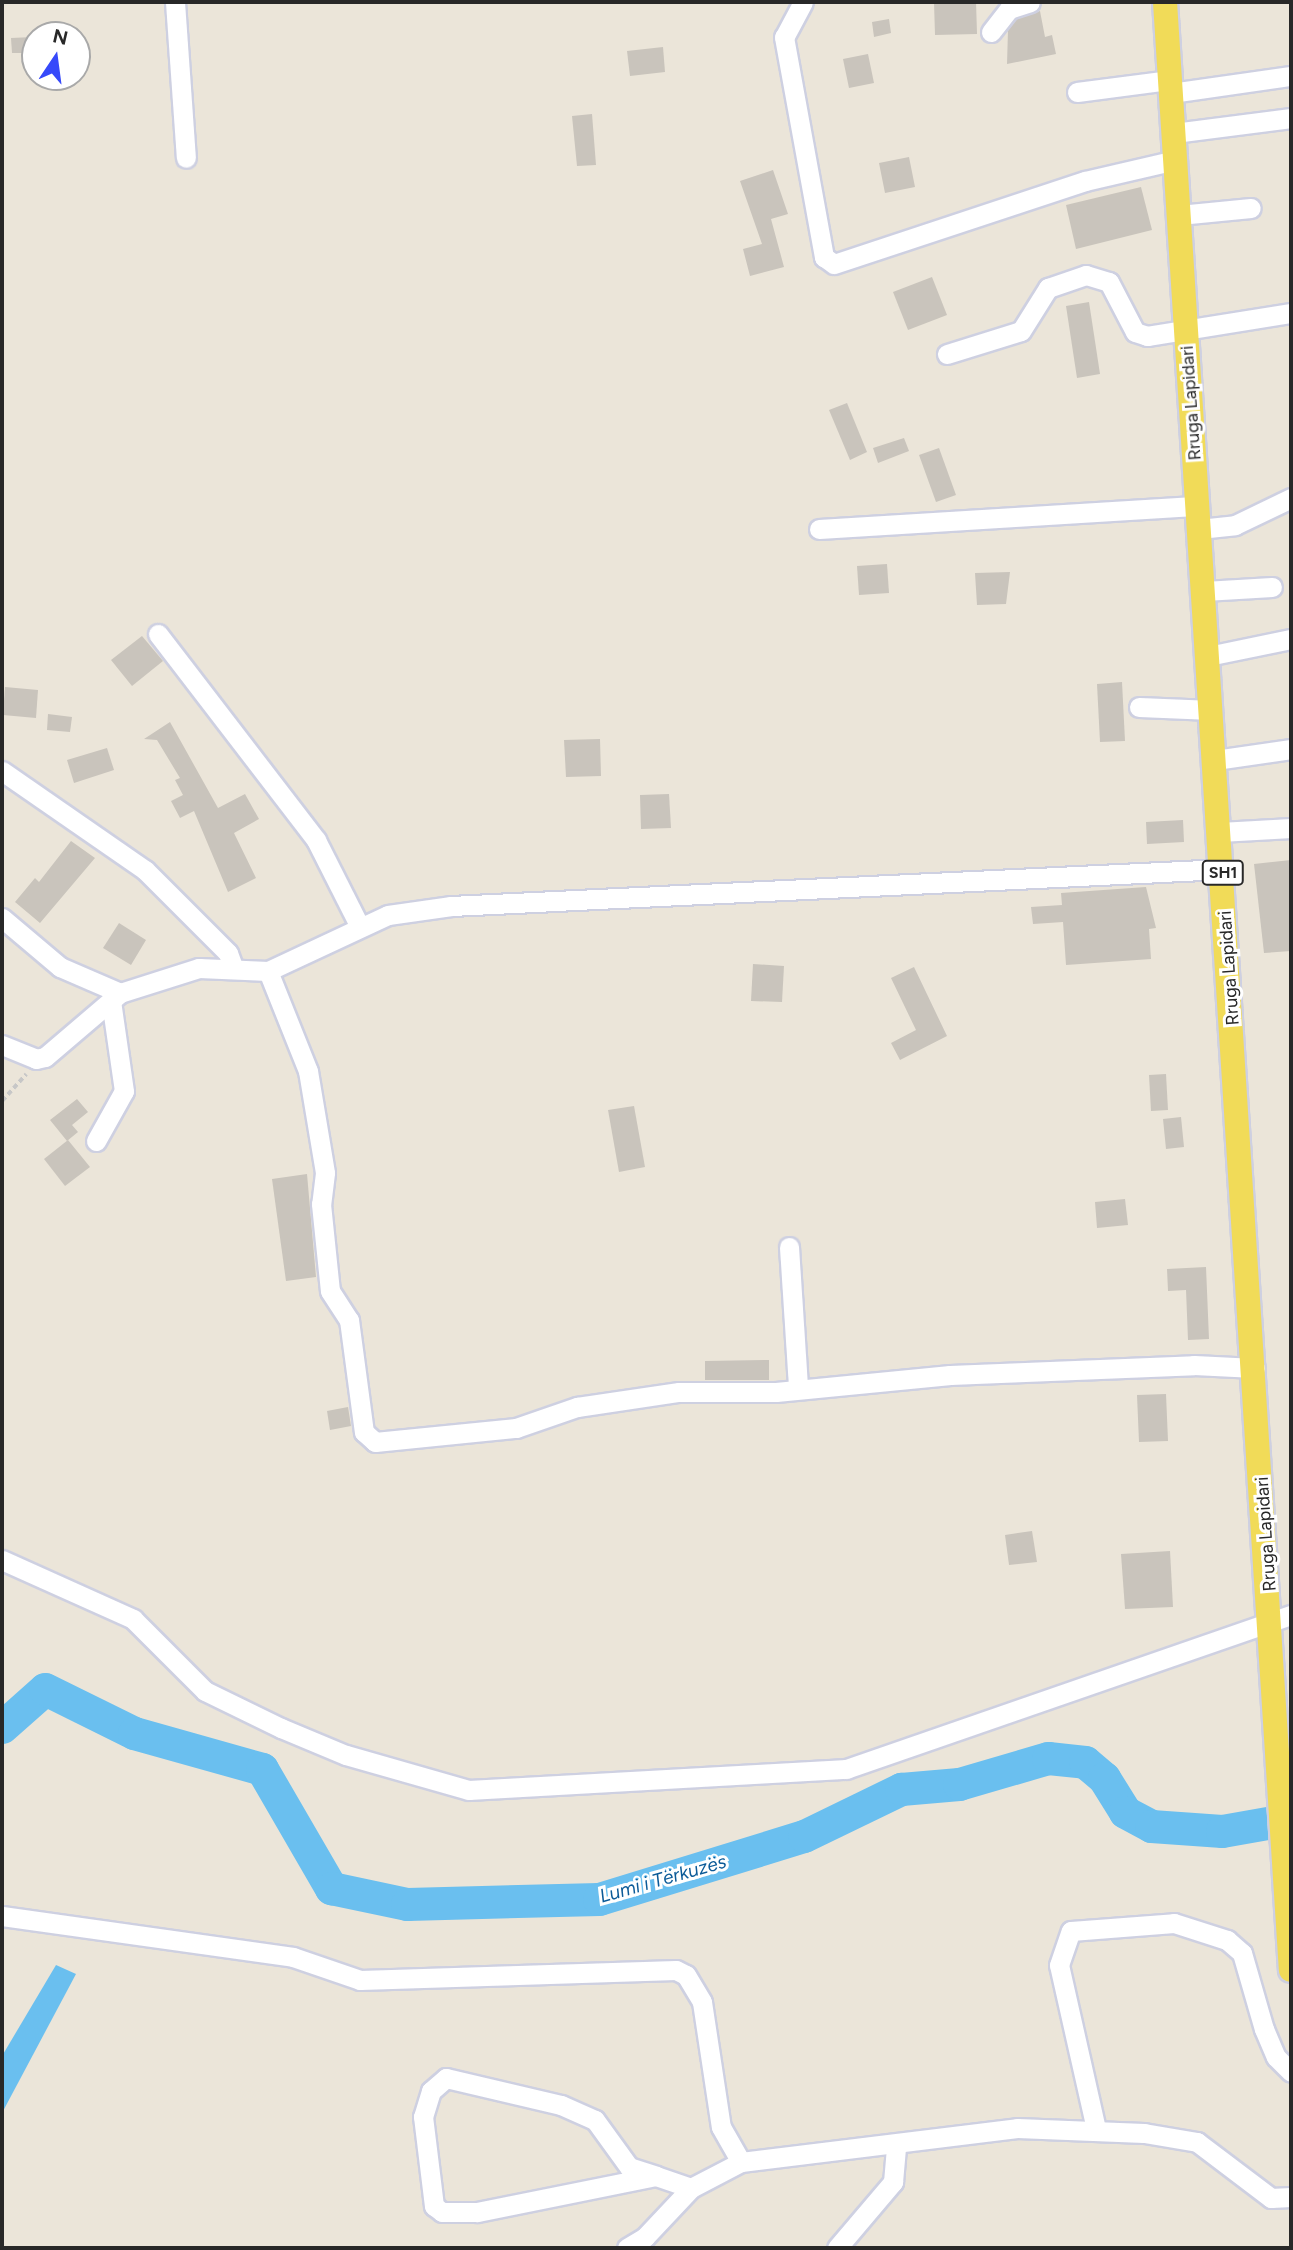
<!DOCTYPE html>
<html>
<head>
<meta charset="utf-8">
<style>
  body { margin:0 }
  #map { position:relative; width:1293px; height:2250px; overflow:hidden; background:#ebe5d9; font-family:Figtree,sans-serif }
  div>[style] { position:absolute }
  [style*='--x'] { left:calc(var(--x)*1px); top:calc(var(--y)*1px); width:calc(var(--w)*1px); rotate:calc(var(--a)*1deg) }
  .water>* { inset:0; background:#6abfef }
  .river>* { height:33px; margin:-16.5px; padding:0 16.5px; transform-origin:16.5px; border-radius:16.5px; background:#6abfef }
  .building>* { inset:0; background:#c9c4bc }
  .path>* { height:3.5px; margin-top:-1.75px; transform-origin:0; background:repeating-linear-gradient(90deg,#c7c7c7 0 5px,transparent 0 8.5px) }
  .roads { filter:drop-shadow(2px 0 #ced0e1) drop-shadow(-2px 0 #ced0e1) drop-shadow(0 2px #ced0e1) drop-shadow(0 -2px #ced0e1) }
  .minor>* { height:19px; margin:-9.5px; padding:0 9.5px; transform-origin:9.5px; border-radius:9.5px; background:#fff }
  .major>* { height:24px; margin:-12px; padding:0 12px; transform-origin:12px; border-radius:12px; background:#f1db58 }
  span { translate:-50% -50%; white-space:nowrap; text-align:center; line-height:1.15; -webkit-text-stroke:6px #fff; paint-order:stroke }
  .shield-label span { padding:2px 5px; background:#fff; border:2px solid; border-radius:5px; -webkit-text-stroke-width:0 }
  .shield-label { font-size:16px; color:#282828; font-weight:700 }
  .street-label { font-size:18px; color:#282828 }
  .water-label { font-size:19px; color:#0c5b98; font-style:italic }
  .frame { position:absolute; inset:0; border:4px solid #282828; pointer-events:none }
  .north { position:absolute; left:21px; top:21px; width:70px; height:70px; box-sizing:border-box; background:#fff; border:2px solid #a9a9a9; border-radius:50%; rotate:13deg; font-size:19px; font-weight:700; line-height:28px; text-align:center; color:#282828 }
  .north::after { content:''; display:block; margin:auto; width:24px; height:32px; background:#3649fa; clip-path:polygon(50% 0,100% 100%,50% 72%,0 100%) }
</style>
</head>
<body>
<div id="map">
  <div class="water">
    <div style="clip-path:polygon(56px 1965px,76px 1974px,2px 2113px,2px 2056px)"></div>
  </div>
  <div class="river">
    <div style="--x:2;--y:1727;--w:57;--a:-41.5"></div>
    <div style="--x:45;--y:1689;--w:99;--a:26.3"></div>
    <div style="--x:134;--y:1733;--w:133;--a:15.7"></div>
    <div style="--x:262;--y:1769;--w:138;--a:59.9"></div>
    <div style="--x:331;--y:1888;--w:78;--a:11.9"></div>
    <div style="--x:407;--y:1904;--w:192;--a:-1.5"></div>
    <div style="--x:599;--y:1899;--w:214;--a:-17.1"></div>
    <div style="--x:804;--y:1836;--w:108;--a:-25.9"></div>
    <div style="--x:901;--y:1789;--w:58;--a:-4.9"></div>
    <div style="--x:959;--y:1784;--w:93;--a:-16.3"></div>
    <div style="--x:1048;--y:1758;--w:37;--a:6"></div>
    <div style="--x:1085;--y:1762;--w:25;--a:40"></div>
    <div style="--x:1104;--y:1778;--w:40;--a:58"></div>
    <div style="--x:1125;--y:1812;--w:30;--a:28"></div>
    <div style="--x:1151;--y:1826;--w:71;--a:4"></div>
    <div style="--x:1222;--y:1831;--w:70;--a:-9.9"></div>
  </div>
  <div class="building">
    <div style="clip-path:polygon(934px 2px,976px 2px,977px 34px,935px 35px)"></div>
    <div style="clip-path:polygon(1040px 11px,1045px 37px,1052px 35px,1056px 54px,1007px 64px,1008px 30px,1016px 19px)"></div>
    <div style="clip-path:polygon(889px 19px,891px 33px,874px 37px,872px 22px)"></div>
    <div style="clip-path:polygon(33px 37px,33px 53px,12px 53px,11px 38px)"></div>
    <div style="clip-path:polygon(663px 47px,665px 72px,630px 76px,627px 51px)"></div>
    <div style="clip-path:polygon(868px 54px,874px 83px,849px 88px,843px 59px)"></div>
    <div style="clip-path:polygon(592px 114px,596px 165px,577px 166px,572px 116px)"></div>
    <div style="clip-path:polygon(909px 157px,915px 187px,885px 193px,879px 163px)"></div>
    <div style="clip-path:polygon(773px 170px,788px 214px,771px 219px,784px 267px,750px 276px,743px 249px,762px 244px,740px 181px)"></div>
    <div style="clip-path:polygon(1141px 187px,1152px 230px,1076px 249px,1066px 205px)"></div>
    <div style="clip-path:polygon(932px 277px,947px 315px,908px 330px,893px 292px)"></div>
    <div style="clip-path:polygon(1089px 302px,1100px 374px,1077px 378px,1066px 306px)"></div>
    <div style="clip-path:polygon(847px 403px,867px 452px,850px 460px,829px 410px)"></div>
    <div style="clip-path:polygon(904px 438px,909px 451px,878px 463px,873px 448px)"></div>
    <div style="clip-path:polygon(939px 448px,956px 495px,936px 502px,919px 455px)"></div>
    <div style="clip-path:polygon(887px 564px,889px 593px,859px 595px,857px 566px)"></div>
    <div style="clip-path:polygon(1010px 572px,1006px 604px,977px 605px,975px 573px)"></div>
    <div style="clip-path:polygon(142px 636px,163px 661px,132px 686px,111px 660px)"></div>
    <div style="clip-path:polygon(1122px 682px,1125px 741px,1100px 742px,1097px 684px)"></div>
    <div style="clip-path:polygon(5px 687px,38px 690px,36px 718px,3px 715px)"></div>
    <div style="clip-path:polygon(48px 714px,72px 717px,70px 732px,47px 730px)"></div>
    <div style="clip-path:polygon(170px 722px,218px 808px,245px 794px,259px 819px,234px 833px,256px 878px,228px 892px,194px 811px,180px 818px,171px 801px,183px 795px,175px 780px,180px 778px,157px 740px,144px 739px)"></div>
    <div style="clip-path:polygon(600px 739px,601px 776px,566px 777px,564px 740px)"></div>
    <div style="clip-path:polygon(107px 748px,114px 770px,74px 783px,67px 760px)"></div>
    <div style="clip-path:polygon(669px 794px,671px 828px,641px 829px,640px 795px)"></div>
    <div style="clip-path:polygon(1183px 820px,1184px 842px,1147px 844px,1146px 822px)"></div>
    <div style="clip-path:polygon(71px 841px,95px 858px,40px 923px,15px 902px,35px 878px,39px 882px)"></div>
    <div style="clip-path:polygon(1291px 860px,1291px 951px,1264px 953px,1254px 864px)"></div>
    <div style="clip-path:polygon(1146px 887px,1156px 928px,1149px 929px,1151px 959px,1066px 965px,1063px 922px,1033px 924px,1031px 907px,1062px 905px,1061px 893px)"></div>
    <div style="clip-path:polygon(119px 923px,146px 940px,131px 965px,103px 948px)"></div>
    <div style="clip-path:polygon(753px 964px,784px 966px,782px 1002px,751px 1001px)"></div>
    <div style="clip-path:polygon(914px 967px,947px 1036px,900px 1060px,891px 1043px,916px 1030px,891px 978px)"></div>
    <div style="clip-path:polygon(1166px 1074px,1168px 1110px,1151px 1111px,1149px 1075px)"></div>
    <div style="clip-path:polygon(77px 1099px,88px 1112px,72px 1125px,78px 1132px,67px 1141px,50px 1120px)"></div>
    <div style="clip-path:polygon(634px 1106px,645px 1167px,619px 1172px,608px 1110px)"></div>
    <div style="clip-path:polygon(1181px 1117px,1184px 1147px,1166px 1149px,1163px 1119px)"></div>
    <div style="clip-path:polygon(68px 1140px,90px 1167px,65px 1186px,44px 1159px)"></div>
    <div style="clip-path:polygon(307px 1174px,316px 1277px,286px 1281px,272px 1179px)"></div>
    <div style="clip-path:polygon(1125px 1199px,1128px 1225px,1097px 1228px,1095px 1202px)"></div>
    <div style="clip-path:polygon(1206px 1267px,1209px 1339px,1188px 1340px,1186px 1290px,1168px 1291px,1167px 1269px)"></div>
    <div style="clip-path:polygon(769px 1360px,769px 1380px,705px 1380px,705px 1361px)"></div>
    <div style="clip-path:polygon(1166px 1394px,1168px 1441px,1139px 1442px,1137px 1395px)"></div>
    <div style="clip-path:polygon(348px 1407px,351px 1426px,330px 1430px,327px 1411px)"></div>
    <div style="clip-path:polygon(1032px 1531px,1037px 1562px,1009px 1565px,1005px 1535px)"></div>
    <div style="clip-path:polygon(1170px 1551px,1173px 1607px,1125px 1609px,1121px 1554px)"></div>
  </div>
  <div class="path">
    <div style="--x:2;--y:1101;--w:36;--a:-48"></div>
  </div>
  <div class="roads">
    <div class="minor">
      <div style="--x:175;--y:2;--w:156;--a:86"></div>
      <div style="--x:803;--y:2;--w:40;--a:118"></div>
      <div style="--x:784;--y:37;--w:224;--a:79.7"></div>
      <div style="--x:824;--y:257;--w:12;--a:35"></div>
      <div style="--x:834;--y:264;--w:264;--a:-18.3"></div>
      <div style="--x:1085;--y:181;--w:93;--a:-13"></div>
      <div style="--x:991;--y:32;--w:29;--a:-52"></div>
      <div style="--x:1009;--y:9;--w:22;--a:-18"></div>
      <div style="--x:1077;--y:92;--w:94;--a:-7.4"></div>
      <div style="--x:1171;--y:93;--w:121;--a:-8.1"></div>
      <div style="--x:1174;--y:133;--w:118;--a:-7.3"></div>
      <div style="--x:1179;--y:215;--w:72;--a:-5.6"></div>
      <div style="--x:947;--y:354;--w:77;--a:-17.3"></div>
      <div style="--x:1021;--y:331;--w:51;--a:-57.9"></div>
      <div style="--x:1048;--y:288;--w:40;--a:-18.9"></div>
      <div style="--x:1086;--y:275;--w:24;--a:17"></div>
      <div style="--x:1109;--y:282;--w:56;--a:62.5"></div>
      <div style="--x:1135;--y:332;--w:13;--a:18"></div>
      <div style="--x:1147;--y:336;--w:146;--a:-9.1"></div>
      <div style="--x:819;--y:529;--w:380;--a:-3.5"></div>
      <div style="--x:1199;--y:529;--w:36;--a:-6"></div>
      <div style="--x:1235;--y:525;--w:62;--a:-25.7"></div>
      <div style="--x:1204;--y:591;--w:68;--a:-3.4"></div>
      <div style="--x:158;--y:634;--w:260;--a:52.5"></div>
      <div style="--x:316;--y:840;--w:97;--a:63.2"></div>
      <div style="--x:1208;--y:656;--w:85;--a:-11.6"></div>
      <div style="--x:1139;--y:707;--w:73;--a:2.4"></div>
      <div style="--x:1215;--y:760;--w:77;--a:-8.2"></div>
      <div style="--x:2;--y:771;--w:174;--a:34.7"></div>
      <div style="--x:145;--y:870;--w:117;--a:45"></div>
      <div style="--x:228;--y:953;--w:15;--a:70"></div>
      <div style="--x:1220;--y:832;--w:71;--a:-3.2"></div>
      <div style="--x:2;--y:918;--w:76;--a:40.2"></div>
      <div style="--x:60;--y:967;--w:65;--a:23.4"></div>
      <div style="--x:120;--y:993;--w:83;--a:-17.6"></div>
      <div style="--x:199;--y:968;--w:69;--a:2.5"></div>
      <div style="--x:268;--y:971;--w:132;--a:-25"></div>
      <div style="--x:388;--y:915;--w:64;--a:-8.1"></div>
      <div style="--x:451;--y:906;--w:773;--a:-2.74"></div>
      <div style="--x:268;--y:971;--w:108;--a:68.2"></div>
      <div style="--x:308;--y:1071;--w:103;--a:80.5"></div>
      <div style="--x:325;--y:1173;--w:31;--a:97"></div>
      <div style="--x:321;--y:1204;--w:87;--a:84.1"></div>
      <div style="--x:330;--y:1291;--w:35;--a:57"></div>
      <div style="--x:349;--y:1320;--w:113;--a:82.4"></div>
      <div style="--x:364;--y:1432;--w:15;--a:42"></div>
      <div style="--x:375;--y:1442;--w:142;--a:-5.7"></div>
      <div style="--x:516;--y:1428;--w:65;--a:-19"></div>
      <div style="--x:577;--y:1407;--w:103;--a:-8.4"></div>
      <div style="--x:679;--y:1392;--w:97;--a:0"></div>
      <div style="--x:776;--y:1392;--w:175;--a:-5.6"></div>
      <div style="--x:950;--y:1375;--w:244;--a:-2.3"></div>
      <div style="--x:1194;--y:1365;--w:61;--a:2.8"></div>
      <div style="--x:2;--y:1045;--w:37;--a:22"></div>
      <div style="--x:36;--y:1059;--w:9;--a:-13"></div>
      <div style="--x:45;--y:1057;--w:99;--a:-40.5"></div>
      <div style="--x:96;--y:1141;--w:57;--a:-60.8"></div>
      <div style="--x:124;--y:1091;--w:91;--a:-98.2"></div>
      <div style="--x:789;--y:1247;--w:141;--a:86.3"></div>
      <div style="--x:2;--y:1560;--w:144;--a:24.2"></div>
      <div style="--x:133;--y:1619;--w:102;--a:45"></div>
      <div style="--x:205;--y:1691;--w:85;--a:26"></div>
      <div style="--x:281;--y:1728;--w:70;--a:22.6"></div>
      <div style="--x:346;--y:1755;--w:128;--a:15.9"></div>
      <div style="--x:469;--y:1790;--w:378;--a:-3.2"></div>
      <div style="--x:846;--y:1769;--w:471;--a:-19.1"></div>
      <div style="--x:2;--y:1916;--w:294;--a:8"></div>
      <div style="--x:293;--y:1957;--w:71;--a:18.9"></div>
      <div style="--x:360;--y:1980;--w:316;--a:-1.8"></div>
      <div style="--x:676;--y:1970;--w:11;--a:27"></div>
      <div style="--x:686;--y:1975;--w:31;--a:59"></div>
      <div style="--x:702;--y:2002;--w:126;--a:81.4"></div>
      <div style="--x:721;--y:2127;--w:40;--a:60.3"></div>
      <div style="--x:1096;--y:2129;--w:168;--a:-102.7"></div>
      <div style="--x:1059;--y:1965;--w:36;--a:-71"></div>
      <div style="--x:1071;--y:1931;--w:103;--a:-4.4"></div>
      <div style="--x:1174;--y:1923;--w:56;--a:17.8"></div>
      <div style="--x:1227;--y:1940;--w:20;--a:41"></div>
      <div style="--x:1242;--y:1953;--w:79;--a:73.9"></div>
      <div style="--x:1264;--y:2029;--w:30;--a:67"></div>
      <div style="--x:1276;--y:2057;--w:21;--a:45"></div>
      <div style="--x:656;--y:2176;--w:183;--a:168.6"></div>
      <div style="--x:477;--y:2212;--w:35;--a:180"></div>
      <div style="--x:442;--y:2212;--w:10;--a:-143"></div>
      <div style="--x:434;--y:2206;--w:90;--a:-97"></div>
      <div style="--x:423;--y:2117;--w:27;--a:-73"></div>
      <div style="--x:431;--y:2091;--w:20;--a:-41"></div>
      <div style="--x:446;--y:2078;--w:118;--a:13.2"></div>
      <div style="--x:561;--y:2105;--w:37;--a:24"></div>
      <div style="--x:595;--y:2120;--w:58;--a:54.1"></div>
      <div style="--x:629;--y:2167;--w:28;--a:18"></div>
      <div style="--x:656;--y:2176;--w:37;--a:19"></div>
      <div style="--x:627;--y:2248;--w:21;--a:-31"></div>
      <div style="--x:645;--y:2237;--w:67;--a:-46.8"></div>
      <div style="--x:691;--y:2188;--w:56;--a:-27.5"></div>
      <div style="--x:741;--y:2162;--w:278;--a:-7"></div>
      <div style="--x:1017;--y:2128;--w:127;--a:2.3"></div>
      <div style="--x:1144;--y:2133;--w:54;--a:9.6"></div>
      <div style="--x:1197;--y:2142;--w:93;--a:37.1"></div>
      <div style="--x:1271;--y:2198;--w:20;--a:-3"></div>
      <div style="--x:837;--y:2248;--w:87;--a:-49.7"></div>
      <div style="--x:893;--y:2182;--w:38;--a:-85"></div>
    </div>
    <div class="major">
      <div style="--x:1165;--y:2;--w:1972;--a:86.34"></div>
    </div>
  </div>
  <div class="shield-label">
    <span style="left:1223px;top:873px">SH1</span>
  </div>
  <div class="street-label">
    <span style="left:1191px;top:403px;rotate:-94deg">Rruga Lapidari</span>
    <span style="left:1229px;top:968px;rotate:-94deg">Rruga Lapidari</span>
    <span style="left:1266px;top:1534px;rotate:-94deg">Rruga Lapidari</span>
  </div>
  <div class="water-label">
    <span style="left:663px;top:1879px;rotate:-16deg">Lumi i Tërkuzës</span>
  </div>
  <div class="frame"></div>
  <div class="north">N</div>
</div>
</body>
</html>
